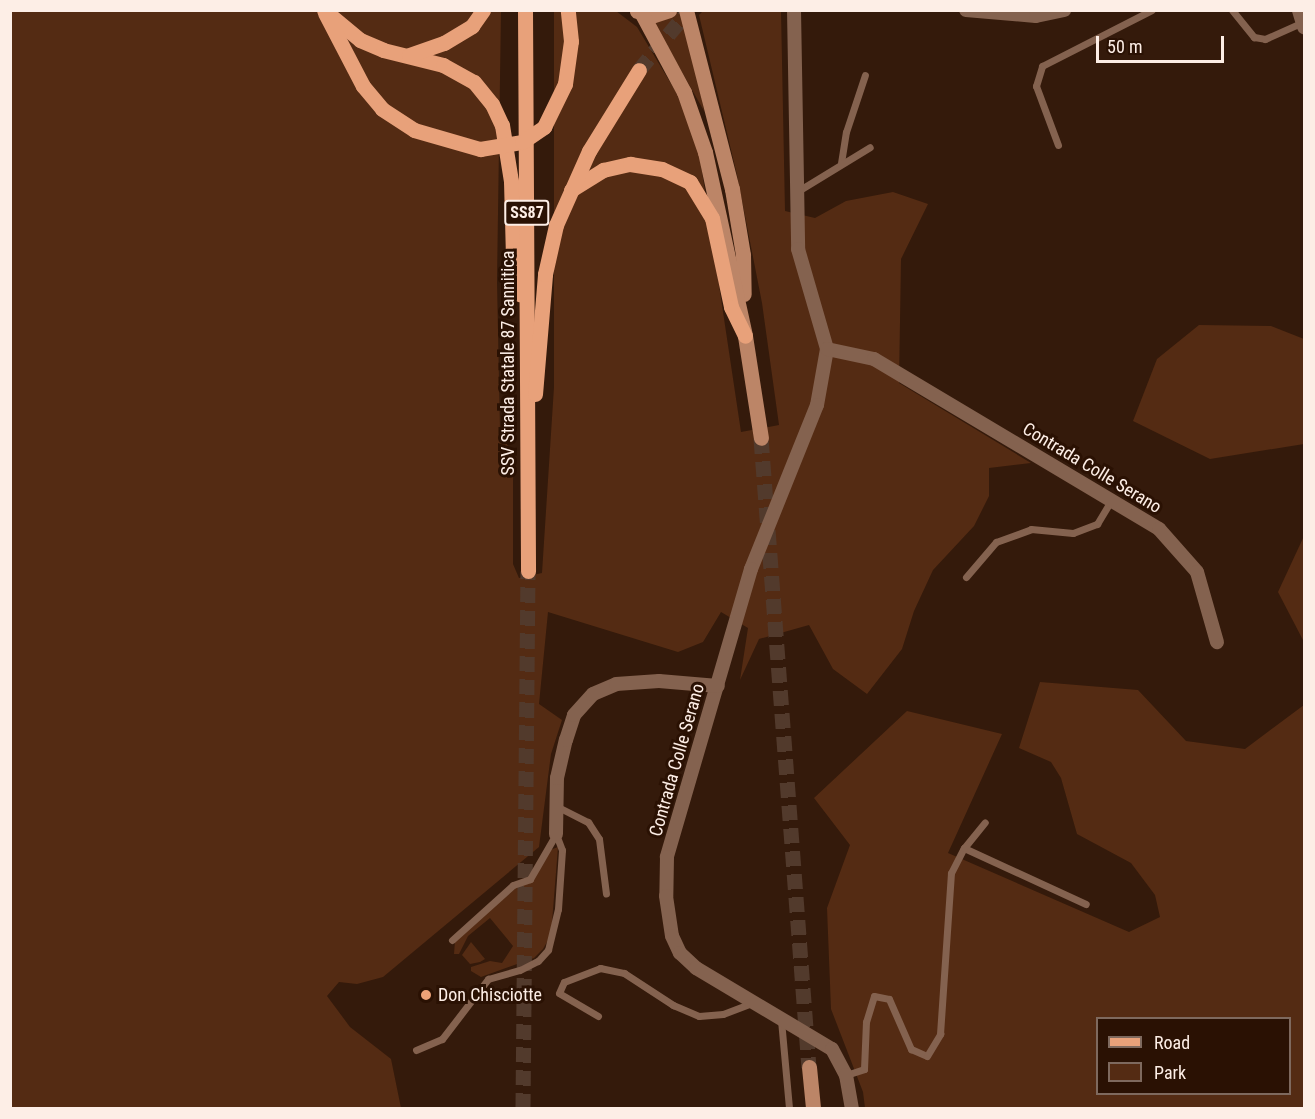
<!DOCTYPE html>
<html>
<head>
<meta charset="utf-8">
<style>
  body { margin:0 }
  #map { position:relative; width:1315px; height:1119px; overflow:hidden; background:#341a0b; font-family:"Roboto Condensed",sans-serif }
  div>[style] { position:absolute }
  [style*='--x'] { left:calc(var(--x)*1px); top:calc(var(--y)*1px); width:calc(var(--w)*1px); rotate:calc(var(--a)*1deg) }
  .green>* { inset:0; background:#542b13 }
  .secondary-tunnel>* { height:15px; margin-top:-7.5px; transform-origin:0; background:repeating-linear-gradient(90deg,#523a2c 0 15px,transparent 0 23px) }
  .primary-tunnel>* { height:15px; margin-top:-7.5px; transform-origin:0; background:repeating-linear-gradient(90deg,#523a2c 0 15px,transparent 0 23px) }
  .service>* { height:7px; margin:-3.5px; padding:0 3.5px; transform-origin:3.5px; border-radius:3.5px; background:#84624f }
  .minor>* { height:14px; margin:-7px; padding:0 7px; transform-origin:7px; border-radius:7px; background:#84624f }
  .tertiary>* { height:15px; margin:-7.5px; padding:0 7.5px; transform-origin:7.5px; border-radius:7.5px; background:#84624f }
  .secondary>* { height:15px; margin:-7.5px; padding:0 7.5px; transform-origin:7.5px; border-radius:7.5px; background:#bc8567 }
  .primary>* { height:15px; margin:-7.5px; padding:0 7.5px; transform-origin:7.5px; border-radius:7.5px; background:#e8a17a }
  .dots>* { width:16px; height:16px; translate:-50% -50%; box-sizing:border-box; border:3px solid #2a1103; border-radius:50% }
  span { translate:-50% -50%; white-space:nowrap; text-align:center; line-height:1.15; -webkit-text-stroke:6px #2a1103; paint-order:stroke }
  .shield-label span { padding:2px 4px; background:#2a1103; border:2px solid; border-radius:4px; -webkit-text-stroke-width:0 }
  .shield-label { font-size:16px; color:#fdeee6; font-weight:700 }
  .street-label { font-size:18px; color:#fdeee6 }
  .poi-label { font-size:18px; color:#fdeee6 }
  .left { translate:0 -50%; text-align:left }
  .frame { position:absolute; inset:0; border:12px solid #fdeee6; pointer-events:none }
  .legend { position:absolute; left:1096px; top:1017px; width:195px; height:78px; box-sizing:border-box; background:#2a1103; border:2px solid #7e695e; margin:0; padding:8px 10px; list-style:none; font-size:18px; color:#fdeee6 }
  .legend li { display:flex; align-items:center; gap:12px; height:30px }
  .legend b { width:30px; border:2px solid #7e695e }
  .scale { position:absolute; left:1096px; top:36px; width:128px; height:27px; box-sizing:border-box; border:3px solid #fdeee6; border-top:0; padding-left:8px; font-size:18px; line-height:21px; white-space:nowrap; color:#fdeee6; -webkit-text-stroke:4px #2a1103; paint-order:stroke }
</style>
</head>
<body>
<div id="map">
  <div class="green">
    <div style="clip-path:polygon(10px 11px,501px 11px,497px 281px,500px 430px,513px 456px,513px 564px,519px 578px,542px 573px,554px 387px,554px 11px,616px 11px,637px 27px,676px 92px,698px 145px,741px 432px,779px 425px,762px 303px,737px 175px,699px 15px,703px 11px,781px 11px,785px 211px,815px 218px,846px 201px,893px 192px,928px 204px,901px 259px,899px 383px,1031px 463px,989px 468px,989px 496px,974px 526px,933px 570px,914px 611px,902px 649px,867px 694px,833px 669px,809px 625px,759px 639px,740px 680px,748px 628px,721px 612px,703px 642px,678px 652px,548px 612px,539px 704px,562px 720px,551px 754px,539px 847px,383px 977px,357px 984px,339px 982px,327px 996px,350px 1027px,391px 1059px,401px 1108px,11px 1108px)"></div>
    <div style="clip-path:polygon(681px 11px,702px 99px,704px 111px,653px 21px)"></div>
    <div style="clip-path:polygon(1199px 325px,1271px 326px,1304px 339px,1304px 444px,1210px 459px,1133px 421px,1157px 359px)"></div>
    <div style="clip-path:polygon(1304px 536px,1304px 642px,1278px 592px)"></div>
    <div style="clip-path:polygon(evenodd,1040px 682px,1138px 690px,1186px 741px,1245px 749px,1304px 705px,1304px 1108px,865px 1108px,863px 1092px,831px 1009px,827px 908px,850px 845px,814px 798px,907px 711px,1002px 734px,948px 853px,1129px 932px,1160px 917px,1155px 895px,1131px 863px,1077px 834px,1061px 778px,1051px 762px,1019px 748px,1040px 682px,1098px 1018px,1290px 1018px,1290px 1094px,1098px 1094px,1098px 1018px)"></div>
    <div style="clip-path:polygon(558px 847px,551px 935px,543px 949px,534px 958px,481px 977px,471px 971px,471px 967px,490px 961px,502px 963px,513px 946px,490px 918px,468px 936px,459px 954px,454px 954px,455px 941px,516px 888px,532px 880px,550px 850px)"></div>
    <div style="clip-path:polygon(471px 942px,485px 959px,480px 962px,470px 964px,462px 955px)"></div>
  </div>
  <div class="secondary-tunnel">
    <div style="--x:761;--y:438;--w:631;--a:85.64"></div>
    <div style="--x:523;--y:1108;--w:537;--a:-89.47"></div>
  </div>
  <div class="primary-tunnel">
    <div style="--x:639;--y:70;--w:78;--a:-50.2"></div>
  </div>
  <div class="service">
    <div style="--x:1232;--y:10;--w:35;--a:51"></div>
    <div style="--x:1254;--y:37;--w:11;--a:10"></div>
    <div style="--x:1265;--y:39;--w:42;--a:-24.1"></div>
    <div style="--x:1058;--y:145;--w:63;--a:-110.4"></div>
    <div style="--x:1036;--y:86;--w:21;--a:-73"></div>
    <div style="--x:1042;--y:66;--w:123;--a:-27"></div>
    <div style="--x:841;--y:163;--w:31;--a:-81"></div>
    <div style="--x:846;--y:132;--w:60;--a:-71.6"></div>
    <div style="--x:798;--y:191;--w:84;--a:-31.4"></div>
    <div style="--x:966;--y:577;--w:46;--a:-49.4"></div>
    <div style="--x:996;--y:542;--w:37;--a:-20"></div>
    <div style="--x:1031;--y:529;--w:42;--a:5.4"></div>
    <div style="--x:1073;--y:533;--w:26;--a:-21"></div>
    <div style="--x:1097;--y:524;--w:29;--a:-59"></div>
    <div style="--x:558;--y:807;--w:34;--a:27"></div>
    <div style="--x:588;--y:822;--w:20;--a:57"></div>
    <div style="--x:599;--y:839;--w:55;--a:82.7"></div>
    <div style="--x:964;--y:848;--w:134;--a:24.7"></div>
    <div style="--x:452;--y:940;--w:82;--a:-42"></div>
    <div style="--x:513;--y:885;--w:18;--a:-19"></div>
    <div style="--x:530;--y:879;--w:52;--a:-60"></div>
    <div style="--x:598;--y:1016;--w:45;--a:-149.5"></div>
    <div style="--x:559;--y:993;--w:12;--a:-66"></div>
    <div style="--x:564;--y:982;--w:39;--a:-21"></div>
    <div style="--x:600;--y:968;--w:25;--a:12"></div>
    <div style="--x:624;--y:973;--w:59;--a:33.1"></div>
    <div style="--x:673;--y:1005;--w:28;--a:23"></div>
    <div style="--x:699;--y:1016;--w:24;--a:-5"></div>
    <div style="--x:723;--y:1014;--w:33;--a:-21"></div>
    <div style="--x:781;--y:1020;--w:88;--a:84.8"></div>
    <div style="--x:416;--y:1050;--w:28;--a:-23"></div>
    <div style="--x:442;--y:1039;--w:76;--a:-52.5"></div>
    <div style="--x:488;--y:979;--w:33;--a:-16"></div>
    <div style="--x:520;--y:970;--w:20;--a:-27"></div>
    <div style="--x:538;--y:961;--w:15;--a:-48"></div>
    <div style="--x:548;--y:950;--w:42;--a:-76.3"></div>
    <div style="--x:558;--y:909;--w:59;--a:-86.1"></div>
    <div style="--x:562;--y:850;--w:17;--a:-111"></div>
    <div style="--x:846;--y:1075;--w:19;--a:-18"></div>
    <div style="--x:864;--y:1069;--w:47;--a:-87.6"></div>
    <div style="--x:866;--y:1022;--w:27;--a:-73"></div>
    <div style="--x:874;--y:996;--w:15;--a:11"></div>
    <div style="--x:889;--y:999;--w:55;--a:66.3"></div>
    <div style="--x:911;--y:1049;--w:17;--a:24"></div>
    <div style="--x:927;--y:1056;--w:26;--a:-59"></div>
    <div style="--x:940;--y:1034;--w:161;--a:-86.1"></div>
    <div style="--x:951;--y:873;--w:28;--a:-63"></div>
    <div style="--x:964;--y:848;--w:33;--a:-51"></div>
  </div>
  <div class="minor">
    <div style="--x:794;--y:10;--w:239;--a:89"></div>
    <div style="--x:798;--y:249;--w:104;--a:73.8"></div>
    <div style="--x:827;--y:349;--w:57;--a:100.1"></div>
    <div style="--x:817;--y:405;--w:177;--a:111.9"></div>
    <div style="--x:751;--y:569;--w:300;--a:106.3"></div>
    <div style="--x:667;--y:857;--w:39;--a:91"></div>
    <div style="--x:666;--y:896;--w:40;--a:81.5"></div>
    <div style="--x:672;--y:936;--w:19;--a:65"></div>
    <div style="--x:680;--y:953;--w:22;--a:43"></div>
    <div style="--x:696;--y:968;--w:158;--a:30.8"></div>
    <div style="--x:832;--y:1049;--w:30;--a:62"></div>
    <div style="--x:846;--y:1075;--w:34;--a:80"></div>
    <div style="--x:966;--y:10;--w:70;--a:4.9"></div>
    <div style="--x:1036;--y:16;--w:29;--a:-12"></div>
    <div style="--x:827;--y:349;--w:48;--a:12"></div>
    <div style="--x:874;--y:359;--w:332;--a:30.8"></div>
    <div style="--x:1159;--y:529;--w:57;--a:48.5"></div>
    <div style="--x:1197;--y:572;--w:73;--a:74.1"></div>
    <div style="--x:556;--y:834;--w:56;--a:-89"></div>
    <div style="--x:557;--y:778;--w:39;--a:-77"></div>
    <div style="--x:566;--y:740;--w:26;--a:-72"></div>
    <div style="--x:574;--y:715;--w:28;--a:-48"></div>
    <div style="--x:593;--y:694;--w:25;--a:-23"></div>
    <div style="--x:616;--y:684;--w:43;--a:-4"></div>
    <div style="--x:659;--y:681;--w:59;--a:4.8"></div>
  </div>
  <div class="tertiary">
    <div style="--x:1299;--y:10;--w:17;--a:73"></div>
  </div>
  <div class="secondary">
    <div style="--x:686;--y:10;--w:185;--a:75.6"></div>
    <div style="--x:732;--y:189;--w:67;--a:80.5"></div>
    <div style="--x:743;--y:255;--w:39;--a:89"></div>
    <div style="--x:637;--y:11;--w:17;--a:13"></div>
    <div style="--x:654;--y:15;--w:16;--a:-18"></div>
    <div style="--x:642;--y:14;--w:89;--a:61.7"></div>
    <div style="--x:684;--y:92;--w:64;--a:70.7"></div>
    <div style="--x:705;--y:152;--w:188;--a:77.7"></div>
    <div style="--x:745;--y:336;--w:103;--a:81.1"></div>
    <div style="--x:809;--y:1067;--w:41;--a:84.4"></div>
  </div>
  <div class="primary">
    <div style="--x:324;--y:10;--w:47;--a:39.8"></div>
    <div style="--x:360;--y:40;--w:25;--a:23"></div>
    <div style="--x:383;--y:50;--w:62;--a:14"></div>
    <div style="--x:443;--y:65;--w:35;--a:29"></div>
    <div style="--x:474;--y:82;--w:28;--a:51"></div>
    <div style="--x:492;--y:104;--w:23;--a:65"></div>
    <div style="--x:502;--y:125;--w:57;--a:80.9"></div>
    <div style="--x:511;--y:181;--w:74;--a:88.5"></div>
    <div style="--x:513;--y:255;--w:40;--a:80"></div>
    <div style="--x:525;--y:10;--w:561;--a:89.69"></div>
    <div style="--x:325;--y:13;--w:82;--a:62.5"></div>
    <div style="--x:363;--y:86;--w:30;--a:50"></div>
    <div style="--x:382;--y:109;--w:38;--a:33"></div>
    <div style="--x:414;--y:130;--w:69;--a:16.1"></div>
    <div style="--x:480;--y:149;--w:43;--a:-9.5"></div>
    <div style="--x:522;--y:142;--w:27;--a:-34"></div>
    <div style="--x:544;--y:127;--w:48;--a:-64"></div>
    <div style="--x:565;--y:84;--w:43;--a:-82.1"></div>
    <div style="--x:571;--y:41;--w:31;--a:-96"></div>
    <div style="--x:409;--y:55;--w:37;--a:-19"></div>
    <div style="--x:444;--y:43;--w:33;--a:-31"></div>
    <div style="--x:472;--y:26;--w:19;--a:-55"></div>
    <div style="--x:571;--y:190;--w:38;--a:-32"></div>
    <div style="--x:603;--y:170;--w:28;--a:-13"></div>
    <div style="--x:630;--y:164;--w:32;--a:9"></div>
    <div style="--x:662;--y:169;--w:31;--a:25"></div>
    <div style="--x:690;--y:182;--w:42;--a:58.6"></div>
    <div style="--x:712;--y:218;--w:91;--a:77.9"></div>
    <div style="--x:731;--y:307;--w:32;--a:64"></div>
    <div style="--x:535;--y:394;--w:120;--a:-85.2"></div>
    <div style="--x:545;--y:274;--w:50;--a:-77.3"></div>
    <div style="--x:556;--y:225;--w:81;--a:-66"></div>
    <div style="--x:589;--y:151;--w:95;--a:-58.3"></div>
  </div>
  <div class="dots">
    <div style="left:426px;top:995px;background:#efa378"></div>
  </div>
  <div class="shield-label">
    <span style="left:527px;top:213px">SS87</span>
  </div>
  <div class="street-label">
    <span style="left:508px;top:363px;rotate:-90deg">SSV Strada Statale 87 Sannitica</span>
    <span style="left:1092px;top:468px;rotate:31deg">Contrada Colle Serano</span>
    <span style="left:677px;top:760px;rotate:-74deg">Contrada Colle Serano</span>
  </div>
  <div class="poi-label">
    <span class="left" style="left:438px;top:995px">Don Chisciotte</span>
  </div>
  <div class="frame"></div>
  <ul class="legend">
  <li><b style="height:8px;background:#e8a17a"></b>Road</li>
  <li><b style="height:16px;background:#542b13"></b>Park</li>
  </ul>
  <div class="scale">50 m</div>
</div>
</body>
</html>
